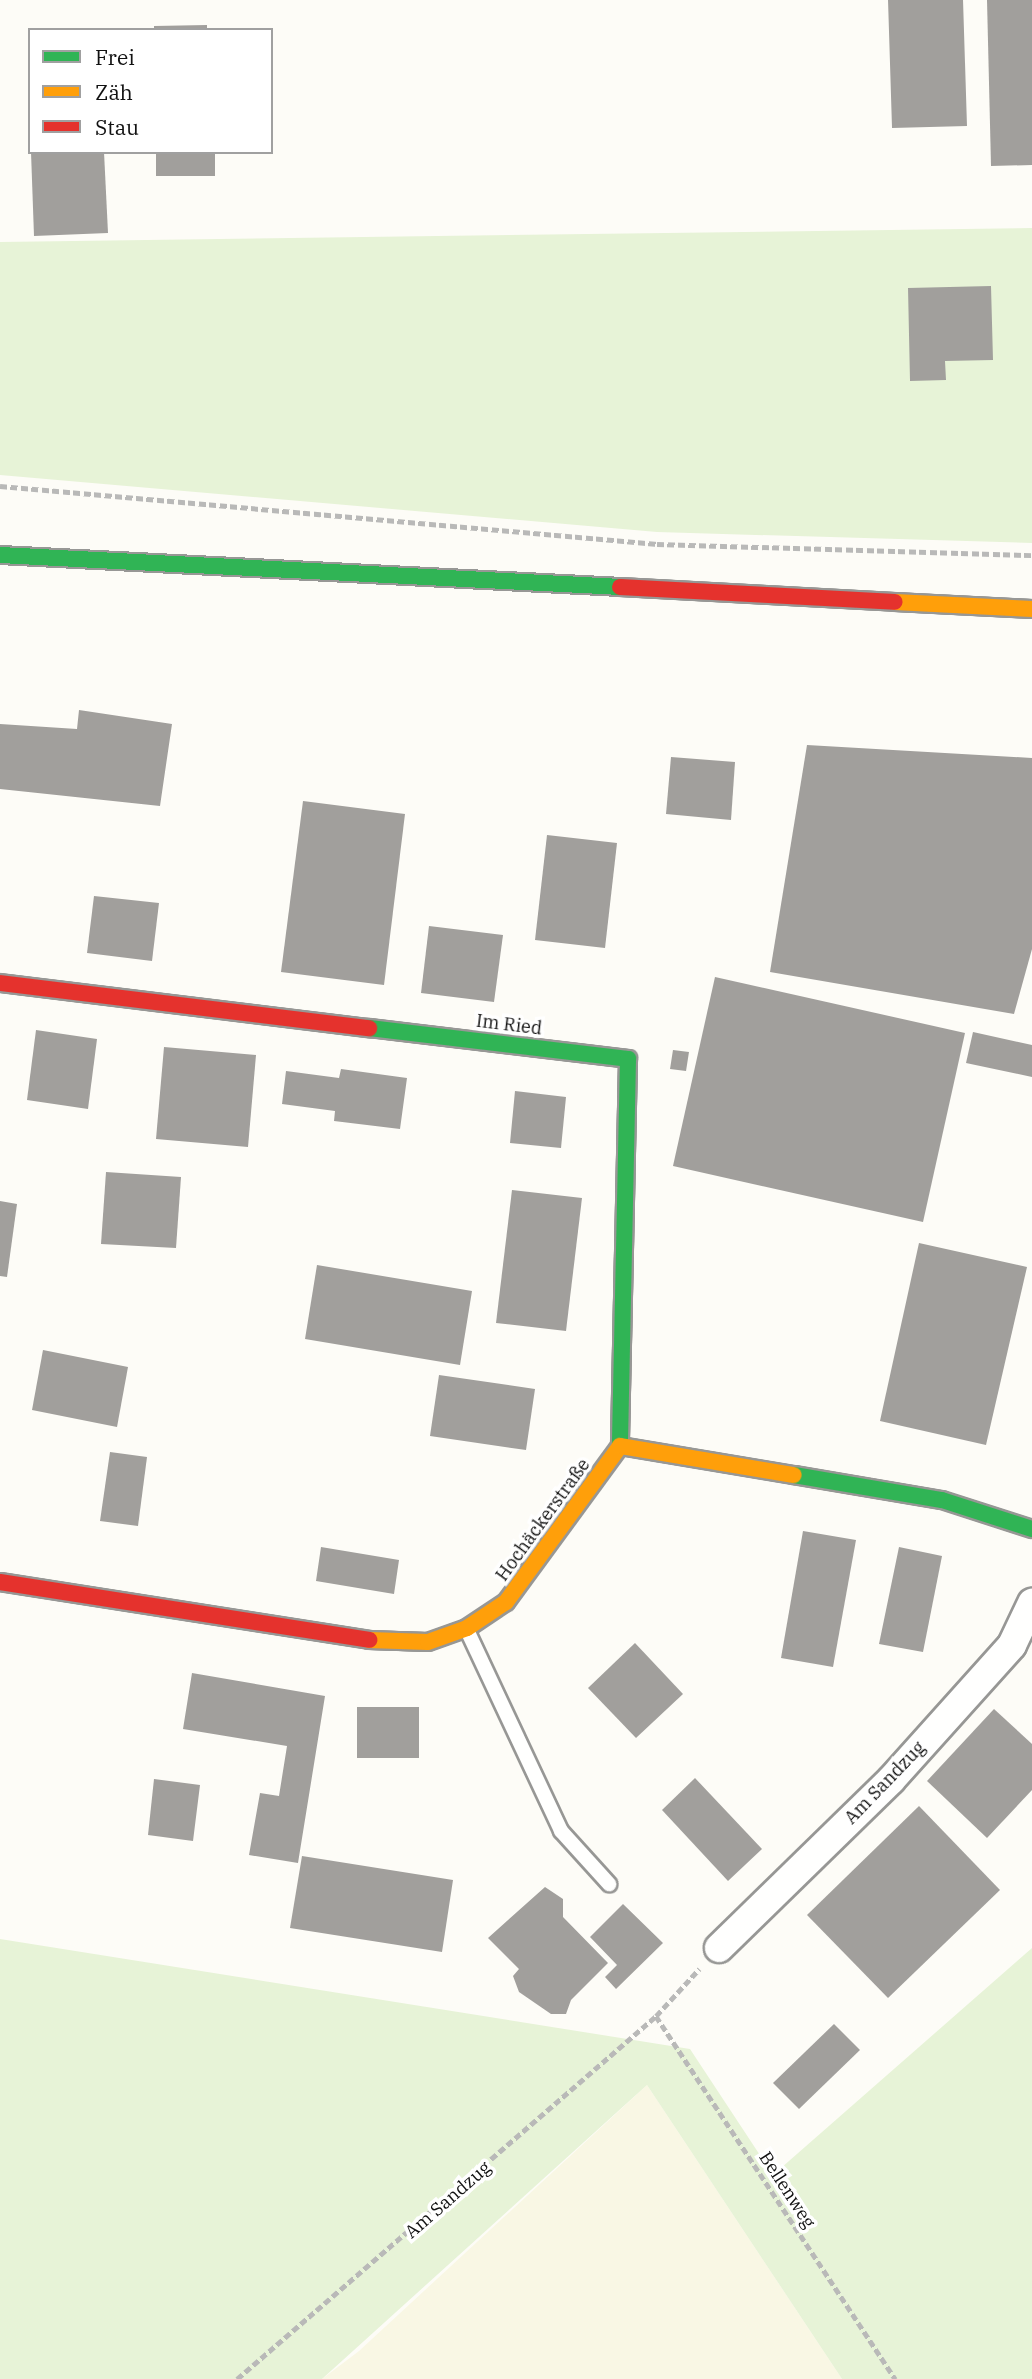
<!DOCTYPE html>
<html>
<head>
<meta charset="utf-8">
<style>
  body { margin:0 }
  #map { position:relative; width:1032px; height:2379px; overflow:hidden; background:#fdfcf7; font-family:"IBM Plex Serif",serif }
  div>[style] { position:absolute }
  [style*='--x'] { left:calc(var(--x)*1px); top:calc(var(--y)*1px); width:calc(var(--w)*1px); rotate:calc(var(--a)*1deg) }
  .farmland>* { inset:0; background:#f9f7e4 }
  .green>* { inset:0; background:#e7f3d7 }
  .building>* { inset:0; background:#a19f9c }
  .path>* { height:4.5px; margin-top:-2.25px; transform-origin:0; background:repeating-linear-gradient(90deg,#b9b9b8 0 7px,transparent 0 10.5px) }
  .roads { filter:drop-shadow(2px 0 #979795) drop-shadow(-2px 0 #979795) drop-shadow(0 2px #979795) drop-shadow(0 -2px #979795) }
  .lane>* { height:14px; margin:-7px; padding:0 7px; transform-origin:7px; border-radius:7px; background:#fffffe }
  .street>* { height:28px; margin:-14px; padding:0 14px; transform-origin:14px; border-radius:14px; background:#fffffe }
  .fast>* { height:16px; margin:-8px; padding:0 8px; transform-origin:8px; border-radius:8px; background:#30b455 }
  .slow>* { height:16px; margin:-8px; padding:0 8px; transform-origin:8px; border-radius:8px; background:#ff9f0a }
  .jam>* { height:16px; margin:-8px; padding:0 8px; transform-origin:8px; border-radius:8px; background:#e5322d }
  span { translate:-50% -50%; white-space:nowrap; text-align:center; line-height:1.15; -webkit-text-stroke:7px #fff; paint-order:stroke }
  .street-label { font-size:18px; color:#111 }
  .legend { position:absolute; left:28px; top:28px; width:245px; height:126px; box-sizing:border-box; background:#fff; border:2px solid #a0a0a0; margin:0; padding:9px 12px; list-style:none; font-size:21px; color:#111 }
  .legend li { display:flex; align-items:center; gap:14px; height:35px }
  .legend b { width:35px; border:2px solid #a0a0a0 }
</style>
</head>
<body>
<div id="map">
  <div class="farmland">
    <div style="clip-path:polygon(647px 2085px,842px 2379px,322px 2379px,359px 2351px)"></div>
  </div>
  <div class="green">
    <div style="clip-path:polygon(1032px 228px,1032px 543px,657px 532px,0 475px,0 242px)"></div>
    <div style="clip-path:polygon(0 1939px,690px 2049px,773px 2175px,1032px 1948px,1032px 2379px,842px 2379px,647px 2085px,322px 2379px,0 2379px)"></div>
  </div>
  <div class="building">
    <div style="clip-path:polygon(888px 0,963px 0,967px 126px,892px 128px)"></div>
    <div style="clip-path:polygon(987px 0,1032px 0,1032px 165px,991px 166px)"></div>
    <div style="clip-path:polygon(207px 25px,207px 30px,154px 30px,154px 26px)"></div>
    <div style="clip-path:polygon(31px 152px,104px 152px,108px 233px,34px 236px)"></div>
    <div style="clip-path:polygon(156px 152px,215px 152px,215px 176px,156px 176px)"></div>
    <div style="clip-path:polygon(991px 286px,993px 360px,945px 361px,946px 380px,910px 381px,908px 288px)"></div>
    <div style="clip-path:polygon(79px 710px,172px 724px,160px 806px,0 789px,0 724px,77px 729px)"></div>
    <div style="clip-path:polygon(807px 745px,1032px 758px,1032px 949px,1014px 1014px,770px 972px)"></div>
    <div style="clip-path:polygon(671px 757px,735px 762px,731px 820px,666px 814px)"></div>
    <div style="clip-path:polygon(303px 801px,405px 814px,384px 985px,281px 972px)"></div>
    <div style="clip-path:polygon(547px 835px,617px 843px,605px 948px,535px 940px)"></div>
    <div style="clip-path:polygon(94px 896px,159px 903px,152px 961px,87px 953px)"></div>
    <div style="clip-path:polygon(429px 926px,503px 935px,494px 1002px,421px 993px)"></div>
    <div style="clip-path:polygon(715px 977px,965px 1033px,923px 1222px,673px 1166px)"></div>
    <div style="clip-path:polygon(36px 1030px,97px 1039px,88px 1109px,27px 1100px)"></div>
    <div style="clip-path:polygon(973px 1032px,1032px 1045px,1032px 1077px,966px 1063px)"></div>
    <div style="clip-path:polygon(164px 1047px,256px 1055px,248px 1147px,156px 1139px)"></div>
    <div style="clip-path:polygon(673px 1050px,689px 1052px,686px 1071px,670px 1069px)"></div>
    <div style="clip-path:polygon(341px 1069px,407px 1078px,400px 1129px,334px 1121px,335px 1111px,282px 1104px,286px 1071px,339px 1078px)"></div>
    <div style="clip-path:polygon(515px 1091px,566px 1097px,561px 1148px,510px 1143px)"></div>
    <div style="clip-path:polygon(106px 1172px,181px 1177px,176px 1248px,101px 1244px)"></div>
    <div style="clip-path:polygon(512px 1190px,582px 1198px,566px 1331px,496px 1323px)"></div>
    <div style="clip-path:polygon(0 1201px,17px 1204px,7px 1277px,0 1276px)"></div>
    <div style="clip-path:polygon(919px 1243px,1027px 1267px,986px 1445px,880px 1421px)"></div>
    <div style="clip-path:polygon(317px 1265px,472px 1291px,460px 1365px,305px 1339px)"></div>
    <div style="clip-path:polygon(43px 1350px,128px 1367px,117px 1427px,32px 1410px)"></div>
    <div style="clip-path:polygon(439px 1375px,535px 1389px,526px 1450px,430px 1436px)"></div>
    <div style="clip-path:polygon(110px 1452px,147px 1457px,138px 1526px,100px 1521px)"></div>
    <div style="clip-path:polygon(803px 1531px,856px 1540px,833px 1667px,781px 1658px)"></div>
    <div style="clip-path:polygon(321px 1547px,399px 1560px,394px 1594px,316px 1581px)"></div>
    <div style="clip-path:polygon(899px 1547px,942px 1556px,923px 1652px,879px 1644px)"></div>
    <div style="clip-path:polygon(635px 1643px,683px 1694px,636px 1738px,588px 1688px)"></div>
    <div style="clip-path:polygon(192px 1673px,325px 1696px,298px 1863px,249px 1855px,260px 1793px,279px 1796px,287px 1746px,183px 1729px)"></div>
    <div style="clip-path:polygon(357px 1707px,419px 1707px,419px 1758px,357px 1758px)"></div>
    <div style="clip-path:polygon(994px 1709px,1032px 1744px,1032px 1790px,987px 1838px,927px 1781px)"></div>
    <div style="clip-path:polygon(695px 1778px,762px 1849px,728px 1881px,662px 1810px)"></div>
    <div style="clip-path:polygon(154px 1779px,200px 1785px,193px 1841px,148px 1835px)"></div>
    <div style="clip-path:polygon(919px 1806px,1000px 1890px,888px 1998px,807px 1915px)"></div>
    <div style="clip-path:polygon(302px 1856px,453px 1880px,442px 1952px,290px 1928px)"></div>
    <div style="clip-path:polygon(545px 1887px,563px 1899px,563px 1917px,608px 1963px,571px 2000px,566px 2014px,551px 2014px,519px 1992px,513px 1976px,519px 1969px,488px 1938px)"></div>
    <div style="clip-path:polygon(623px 1904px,663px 1943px,616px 1989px,605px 1977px,617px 1965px,590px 1937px)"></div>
    <div style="clip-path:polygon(834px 2024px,860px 2050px,799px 2109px,773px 2083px)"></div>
  </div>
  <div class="path">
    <div style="--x:0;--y:486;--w:660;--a:5.04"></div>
    <div style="--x:657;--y:544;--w:375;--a:1.7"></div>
    <div style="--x:656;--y:2016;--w:435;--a:56.6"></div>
    <div style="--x:237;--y:2379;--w:554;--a:-40.9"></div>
    <div style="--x:656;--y:2016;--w:64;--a:-47.5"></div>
  </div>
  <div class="roads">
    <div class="lane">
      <div style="--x:467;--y:1630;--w:222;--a:64.9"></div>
      <div style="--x:561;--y:1831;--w:72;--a:47.8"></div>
    </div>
    <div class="street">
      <div style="--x:719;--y:1948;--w:240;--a:-44.3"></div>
      <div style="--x:891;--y:1780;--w:181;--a:-48.1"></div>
      <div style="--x:1012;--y:1645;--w:47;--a:-64.5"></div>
    </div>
    <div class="fast">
      <div style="--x:0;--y:555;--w:621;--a:2.95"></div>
      <div style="--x:369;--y:1028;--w:261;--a:6.8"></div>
      <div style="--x:628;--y:1059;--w:387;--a:91.2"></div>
      <div style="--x:794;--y:1475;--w:150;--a:9.6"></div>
      <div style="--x:942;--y:1500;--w:95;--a:17.9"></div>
    </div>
    <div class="slow">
      <div style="--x:895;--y:602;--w:137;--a:2.9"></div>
      <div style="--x:369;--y:1640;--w:59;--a:1.9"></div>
      <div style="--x:428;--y:1642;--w:41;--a:-19.7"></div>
      <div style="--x:467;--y:1628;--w:47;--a:-33.7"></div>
      <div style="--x:506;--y:1602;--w:193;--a:-53.8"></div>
      <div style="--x:620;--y:1446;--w:176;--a:9.5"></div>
    </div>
    <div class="jam">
      <div style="--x:620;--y:587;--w:275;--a:3.1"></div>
      <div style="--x:0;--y:983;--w:372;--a:7"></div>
      <div style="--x:0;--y:1582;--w:374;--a:8.9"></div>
    </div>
  </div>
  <div class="street-label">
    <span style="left:509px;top:1025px;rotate:7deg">Im Ried</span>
    <span style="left:543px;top:1520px;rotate:-54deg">Hochäckerstraße</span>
    <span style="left:885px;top:1783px;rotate:-46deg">Am Sandzug</span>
    <span style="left:787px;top:2190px;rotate:57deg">Bellenweg</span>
    <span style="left:448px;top:2200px;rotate:-41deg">Am Sandzug</span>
  </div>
  <ul class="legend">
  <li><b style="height:9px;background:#30b455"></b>Frei</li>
  <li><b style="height:9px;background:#ff9f0a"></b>Zäh</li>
  <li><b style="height:9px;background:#e5322d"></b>Stau</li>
  </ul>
</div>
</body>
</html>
